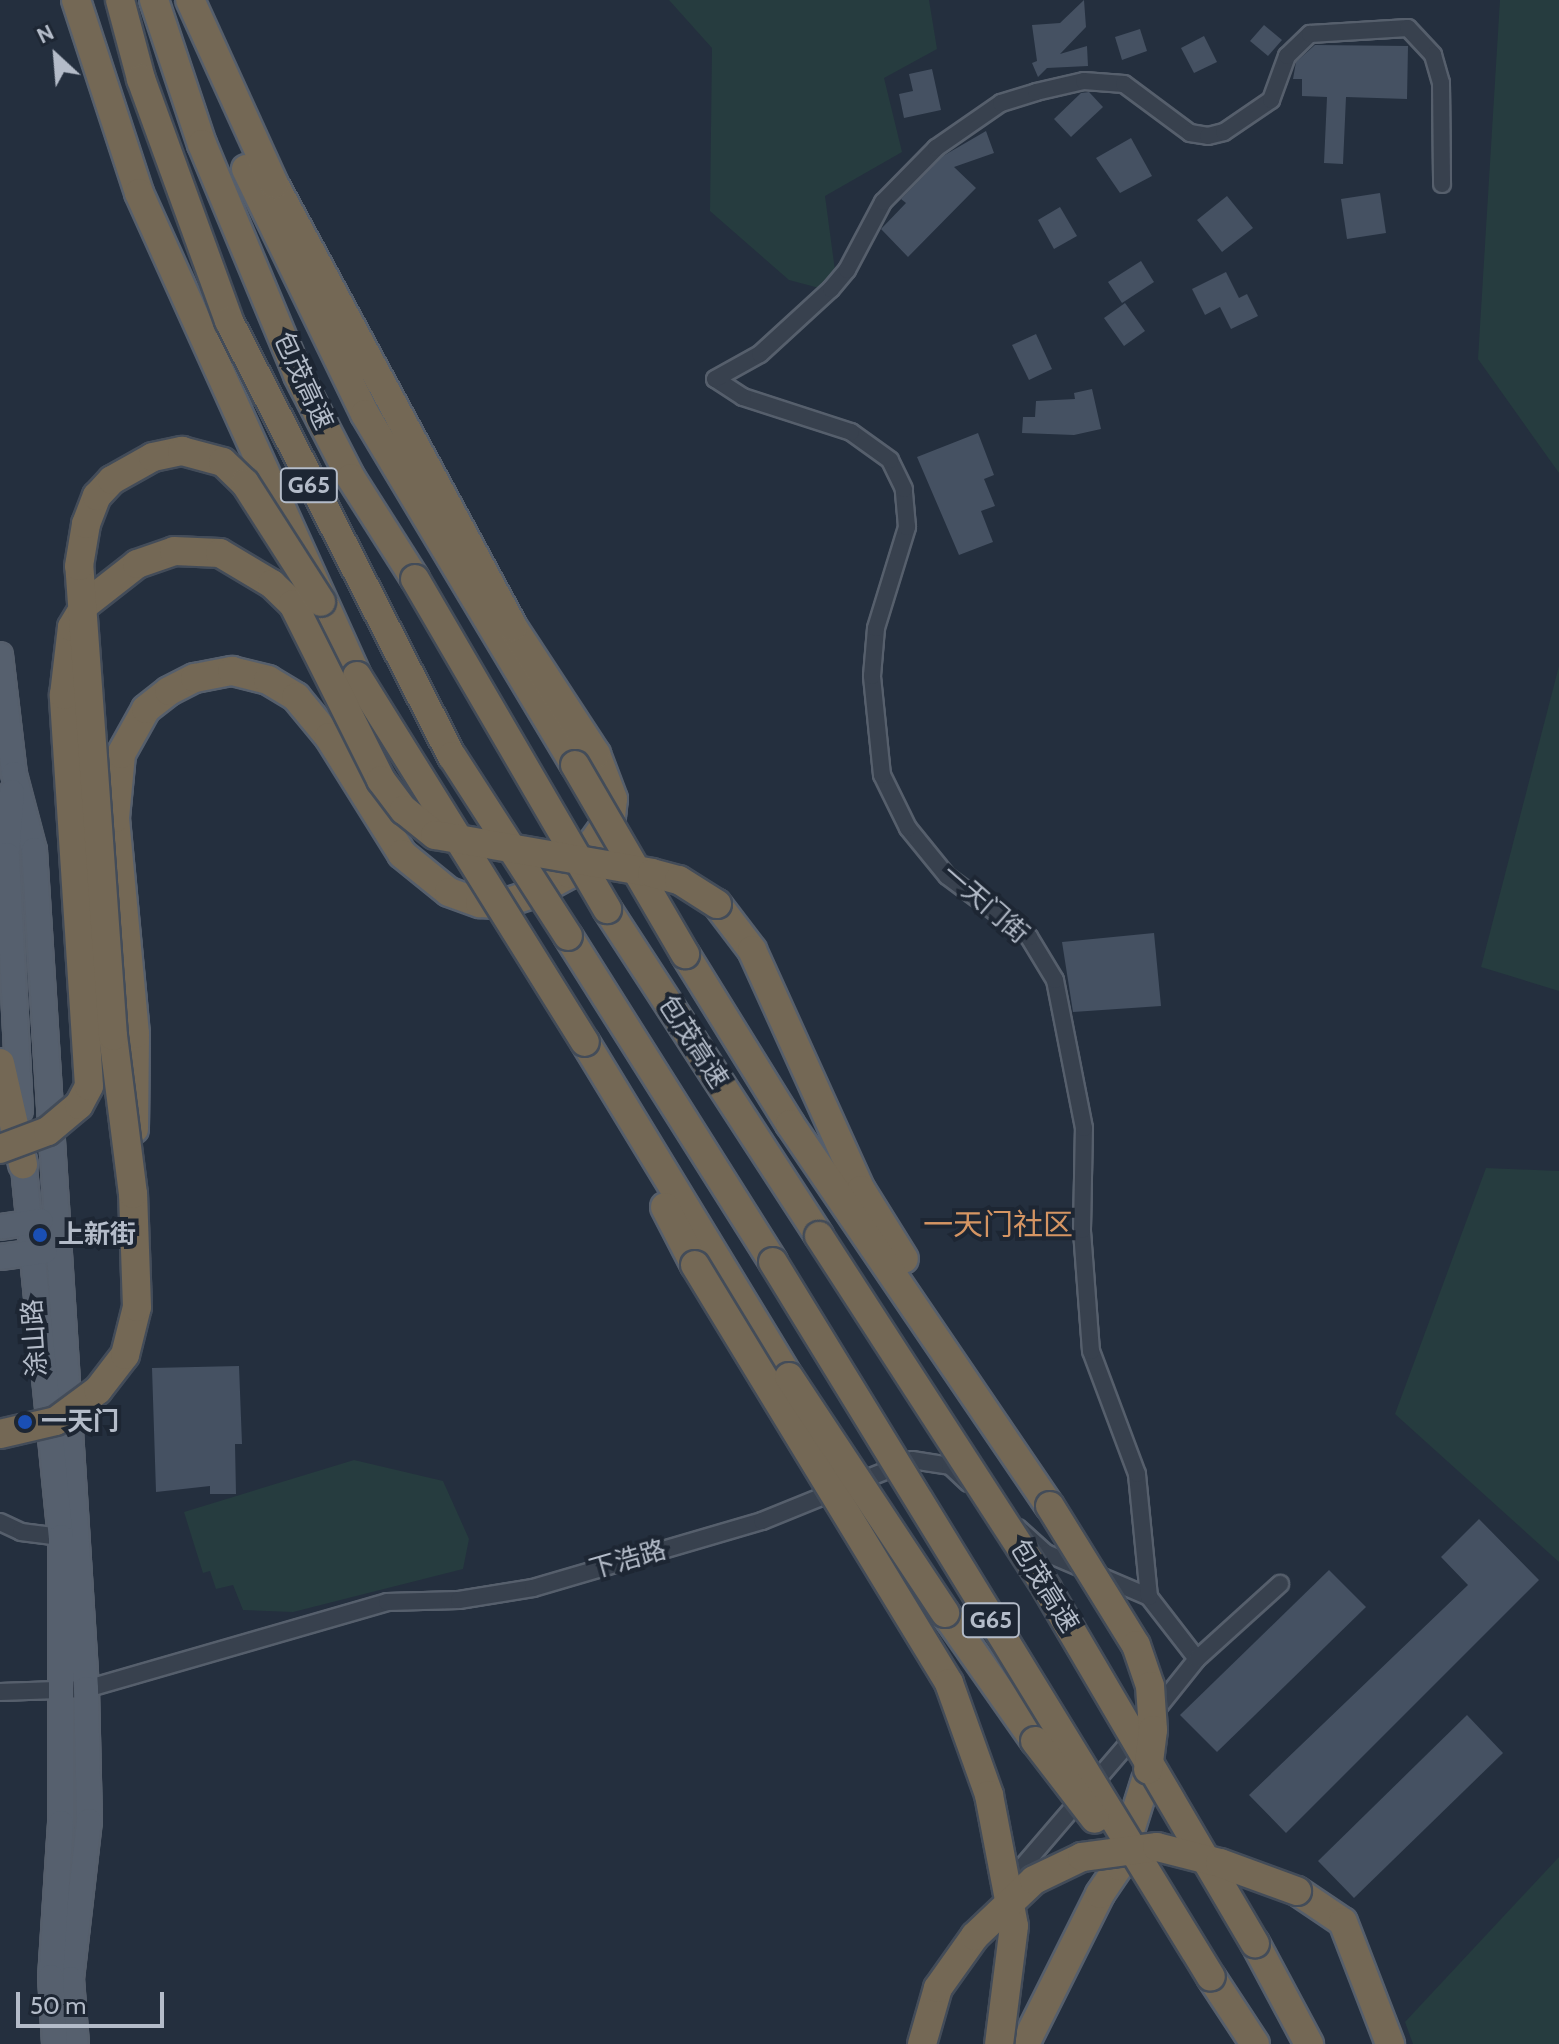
<!DOCTYPE html>
<html>
<head>
<meta charset="utf-8">
<style>
  body { margin:0 }
  #map { position:relative; width:1559px; height:2044px; overflow:hidden; background:#242f3e; font-family:Cabin,"Noto Sans SC",sans-serif }
  div>[style] { position:absolute }
  [style*='--x'] { left:calc(var(--x)*1px); top:calc(var(--y)*1px); width:calc(var(--w)*1px); rotate:calc(var(--a)*1deg) }
  .green>* { inset:0; background:#263c3f }
  .building>* { inset:0; background:#455162 }
  .roads { filter:drop-shadow(2px 0 #565f6c) drop-shadow(-2px 0 #565f6c) drop-shadow(0 2px #565f6c) drop-shadow(0 -2px #565f6c) }
  .minor>* { height:16px; margin:-8px; padding:0 8px; transform-origin:8px; border-radius:8px; background:#38414e }
  .primary>* { height:24px; margin:-12px; padding:0 12px; transform-origin:12px; border-radius:12px; background:#56606e }
  .motorway>* { height:28px; margin:-14px; padding:0 14px; transform-origin:14px; border-radius:14px; background:#746855 }
  .bridges { filter:drop-shadow(2px 0 #434c59) drop-shadow(-2px 0 #434c59) drop-shadow(0 2px #434c59) drop-shadow(0 -2px #434c59) }
  .motorway-bridge>* { height:28px; margin:-14px; padding:0 14px; transform-origin:14px; border-radius:14px; background:#746855 }
  .dots>* { width:22px; height:22px; translate:-50% -50%; box-sizing:border-box; border:4px solid #1d2633; border-radius:50% }
  span { translate:-50% -50%; white-space:nowrap; text-align:center; line-height:1.15; -webkit-text-stroke:8px #1d2633; paint-order:stroke }
  .shield-label span { padding:2px 6px; background:#1d2633; border:2px solid; border-radius:6px; -webkit-text-stroke-width:0 }
  .shield-label { font-size:24px; color:#b4bcc9; font-weight:700 }
  .street-label { font-size:26px; color:#b4bcc9 }
  .poi-label { font-size:26px; color:#b4bcc9; font-weight:700 }
  .left { translate:0 -50%; text-align:left }
  .quarter-label { font-size:30px; color:#d59563 }
  .north { position:absolute; left:16px; top:16px; width:80px; height:80px; -webkit-text-stroke:6px #1d2633; paint-order:stroke; rotate:334deg; font-size:22px; font-weight:700; line-height:32px; text-align:center; color:#b4bcc9 }
  .north::after { content:''; display:block; margin:auto; width:28px; height:36px; background:#b4bcc9; clip-path:polygon(50% 0,100% 100%,50% 72%,0 100%) }
  .scale { position:absolute; left:16px; top:1992px; width:148px; height:36px; box-sizing:border-box; border:4px solid #b4bcc9; border-top:0; padding-left:10px; font-size:24px; line-height:28px; white-space:nowrap; color:#b4bcc9; -webkit-text-stroke:6px #1d2633; paint-order:stroke }
</style>
</head>
<body>
<div id="map">
  <div class="green">
    <div style="clip-path:polygon(669px 0,929px 0,937px 49px,884px 78px,902px 152px,825px 196px,838px 293px,789px 280px,710px 211px,712px 48px)"></div>
    <div style="clip-path:polygon(1500px 0,1559px 0,1559px 473px,1478px 359px)"></div>
    <div style="clip-path:polygon(1559px 666px,1559px 991px,1481px 967px)"></div>
    <div style="clip-path:polygon(1486px 1168px,1559px 1171px,1559px 1562px,1395px 1414px)"></div>
    <div style="clip-path:polygon(354px 1460px,443px 1481px,469px 1539px,463px 1569px,293px 1612px,243px 1610px,233px 1585px,216px 1589px,210px 1571px,203px 1573px,184px 1512px)"></div>
    <div style="clip-path:polygon(1559px 1857px,1559px 2044px,1413px 2044px,1405px 2022px)"></div>
  </div>
  <div class="building">
    <div style="clip-path:polygon(1084px 0,1086px 27px,1060px 54px,1087px 46px,1088px 66px,1047px 68px,1038px 77px,1032px 63px,1037px 61px,1032px 25px,1060px 23px)"></div>
    <div style="clip-path:polygon(1264px 25px,1282px 40px,1268px 56px,1250px 41px)"></div>
    <div style="clip-path:polygon(1140px 29px,1147px 51px,1122px 60px,1115px 37px)"></div>
    <div style="clip-path:polygon(1204px 36px,1217px 62px,1194px 73px,1181px 48px)"></div>
    <div style="clip-path:polygon(1315px 45px,1408px 46px,1407px 99px,1346px 97px,1343px 164px,1324px 163px,1327px 97px,1302px 96px,1302px 79px,1293px 79px,1296px 62px)"></div>
    <div style="clip-path:polygon(932px 69px,941px 110px,904px 118px,899px 94px,913px 91px,909px 74px)"></div>
    <div style="clip-path:polygon(1089px 92px,1103px 107px,1071px 137px,1054px 119px,1081px 93px)"></div>
    <div style="clip-path:polygon(986px 131px,994px 153px,954px 167px,976px 188px,908px 257px,881px 229px,906px 203px,901px 199px,943px 156px)"></div>
    <div style="clip-path:polygon(1131px 138px,1152px 176px,1120px 193px,1096px 158px)"></div>
    <div style="clip-path:polygon(1380px 193px,1386px 233px,1347px 239px,1341px 199px)"></div>
    <div style="clip-path:polygon(1227px 196px,1253px 228px,1222px 252px,1197px 220px)"></div>
    <div style="clip-path:polygon(1060px 207px,1077px 236px,1054px 249px,1038px 220px)"></div>
    <div style="clip-path:polygon(1141px 261px,1154px 282px,1122px 303px,1108px 282px)"></div>
    <div style="clip-path:polygon(1226px 272px,1239px 298px,1247px 294px,1258px 316px,1231px 329px,1220px 307px,1205px 315px,1192px 289px)"></div>
    <div style="clip-path:polygon(1125px 303px,1145px 331px,1124px 346px,1104px 318px)"></div>
    <div style="clip-path:polygon(1036px 334px,1052px 369px,1029px 380px,1012px 345px)"></div>
    <div style="clip-path:polygon(1092px 389px,1101px 429px,1074px 435px,1022px 433px,1023px 417px,1035px 417px,1036px 401px,1075px 399px,1074px 393px)"></div>
    <div style="clip-path:polygon(978px 433px,994px 475px,984px 479px,995px 506px,981px 511px,993px 542px,959px 555px,917px 457px)"></div>
    <div style="clip-path:polygon(1154px 933px,1161px 1006px,1073px 1012px,1062px 942px)"></div>
    <div style="clip-path:polygon(239px 1366px,242px 1444px,235px 1444px,236px 1494px,210px 1494px,210px 1486px,156px 1492px,152px 1368px)"></div>
    <div style="clip-path:polygon(1479px 1519px,1539px 1580px,1286px 1833px,1249px 1795px,1468px 1585px,1441px 1557px)"></div>
    <div style="clip-path:polygon(1329px 1570px,1366px 1607px,1217px 1752px,1180px 1715px)"></div>
    <div style="clip-path:polygon(1467px 1715px,1503px 1753px,1354px 1898px,1318px 1861px)"></div>
  </div>
  <div class="roads">
    <div class="minor">
      <div style="--x:0;--y:1522;--w:23;--a:25"></div>
      <div style="--x:21;--y:1532;--w:40;--a:7.1"></div>
      <div style="--x:1018;--y:1528;--w:38;--a:42"></div>
      <div style="--x:1046;--y:1553;--w:112;--a:23.1"></div>
      <div style="--x:1149;--y:1597;--w:78;--a:52.3"></div>
      <div style="--x:1149;--y:1597;--w:124;--a:-95.6"></div>
      <div style="--x:1137;--y:1474;--w:131;--a:-110.5"></div>
      <div style="--x:1091;--y:1351;--w:121;--a:-94.3"></div>
      <div style="--x:1082;--y:1230;--w:102;--a:-88.9"></div>
      <div style="--x:1084;--y:1128;--w:151;--a:-101.1"></div>
      <div style="--x:1055;--y:980;--w:50;--a:-121.2"></div>
      <div style="--x:1029;--y:937;--w:102;--a:-143.4"></div>
      <div style="--x:947;--y:876;--w:62;--a:-129.1"></div>
      <div style="--x:908;--y:828;--w:59;--a:-116.1"></div>
      <div style="--x:882;--y:775;--w:100;--a:-95.8"></div>
      <div style="--x:872;--y:676;--w:48;--a:-85.2"></div>
      <div style="--x:876;--y:628;--w:106;--a:-72.9"></div>
      <div style="--x:907;--y:527;--w:38;--a:-95"></div>
      <div style="--x:904;--y:489;--w:32;--a:-116"></div>
      <div style="--x:890;--y:460;--w:48;--a:-144.3"></div>
      <div style="--x:851;--y:432;--w:114;--a:-162"></div>
      <div style="--x:743;--y:397;--w:33;--a:-147"></div>
      <div style="--x:715;--y:379;--w:51;--a:-29.1"></div>
      <div style="--x:760;--y:354;--w:96;--a:-42.5"></div>
      <div style="--x:831;--y:289;--w:25;--a:-50"></div>
      <div style="--x:847;--y:270;--w:77;--a:-62.1"></div>
      <div style="--x:883;--y:202;--w:76;--a:-45.5"></div>
      <div style="--x:936;--y:148;--w:79;--a:-34.7"></div>
      <div style="--x:1001;--y:103;--w:37;--a:-17"></div>
      <div style="--x:1036;--y:92;--w:49;--a:-12.9"></div>
      <div style="--x:1084;--y:81;--w:40;--a:4.3"></div>
      <div style="--x:1124;--y:84;--w:82;--a:36.6"></div>
      <div style="--x:1190;--y:133;--w:18;--a:9"></div>
      <div style="--x:1208;--y:136;--w:16;--a:-14"></div>
      <div style="--x:1224;--y:132;--w:57;--a:-34.2"></div>
      <div style="--x:1271;--y:100;--w:47;--a:-70"></div>
      <div style="--x:1287;--y:56;--w:32;--a:-44"></div>
      <div style="--x:1310;--y:34;--w:98;--a:-3.5"></div>
      <div style="--x:1408;--y:28;--w:37;--a:47"></div>
      <div style="--x:1433;--y:55;--w:29;--a:74"></div>
      <div style="--x:1441;--y:83;--w:101;--a:89.4"></div>
      <div style="--x:0;--y:1692;--w:86;--a:-2"></div>
      <div style="--x:86;--y:1689;--w:313;--a:-16.1"></div>
      <div style="--x:387;--y:1602;--w:72;--a:-1.6"></div>
      <div style="--x:459;--y:1600;--w:75;--a:-9.2"></div>
      <div style="--x:533;--y:1588;--w:239;--a:-16.3"></div>
      <div style="--x:762;--y:1521;--w:162;--a:-22.1"></div>
      <div style="--x:912;--y:1460;--w:38;--a:9"></div>
      <div style="--x:950;--y:1466;--w:25;--a:43"></div>
      <div style="--x:1153;--y:1714;--w:70;--a:-51.3"></div>
      <div style="--x:1197;--y:1659;--w:112;--a:-42.1"></div>
      <div style="--x:1005;--y:1887;--w:204;--a:-49.4"></div>
    </div>
    <div class="primary">
      <div style="--x:0;--y:655;--w:120;--a:83.3"></div>
      <div style="--x:14;--y:774;--w:79;--a:75.3"></div>
      <div style="--x:34;--y:850;--w:841;--a:86.45"></div>
      <div style="--x:86;--y:1689;--w:132;--a:88.7"></div>
      <div style="--x:89;--y:1821;--w:159;--a:96.5"></div>
      <div style="--x:71;--y:1979;--w:65;--a:85.6"></div>
      <div style="--x:12;--y:792;--w:63;--a:94.5"></div>
      <div style="--x:7;--y:855;--w:256;--a:87.1"></div>
      <div style="--x:22;--y:1148;--w:391;--a:84.3"></div>
      <div style="--x:61;--y:1537;--w:286;--a:90"></div>
      <div style="--x:61;--y:1823;--w:154;--a:93.7"></div>
      <div style="--x:51;--y:1977;--w:67;--a:86.6"></div>
      <div style="--x:0;--y:1227;--w:41;--a:-8.3"></div>
      <div style="--x:0;--y:1257;--w:45;--a:-7.6"></div>
    </div>
    <div class="motorway">
      <div style="--x:76;--y:0;--w:203;--a:71.9"></div>
      <div style="--x:139;--y:193;--w:530;--a:65.71"></div>
      <div style="--x:154;--y:0;--w:152;--a:71.6"></div>
      <div style="--x:202;--y:144;--w:250;--a:67.4"></div>
      <div style="--x:298;--y:375;--w:116;--a:62.8"></div>
      <div style="--x:351;--y:478;--w:120;--a:57.6"></div>
      <div style="--x:246;--y:169;--w:272;--a:64.1"></div>
      <div style="--x:365;--y:414;--w:409;--a:59.1"></div>
      <div style="--x:717;--y:904;--w:58;--a:52.7"></div>
      <div style="--x:752;--y:950;--w:264;--a:65.6"></div>
      <div style="--x:861;--y:1190;--w:81;--a:58.1"></div>
      <div style="--x:607;--y:909;--w:390;--a:57"></div>
      <div style="--x:568;--y:936;--w:385;--a:57.8"></div>
      <div style="--x:685;--y:954;--w:200;--a:58.3"></div>
      <div style="--x:790;--y:1124;--w:462;--a:55.8"></div>
      <div style="--x:585;--y:1042;--w:392;--a:58.7"></div>
      <div style="--x:0;--y:1063;--w:104;--a:77.2"></div>
      <div style="--x:134;--y:1129;--w:95;--a:-89.4"></div>
      <div style="--x:135;--y:1034;--w:217;--a:-95.3"></div>
      <div style="--x:115;--y:818;--w:64;--a:-84.6"></div>
      <div style="--x:121;--y:754;--w:51;--a:-60.9"></div>
      <div style="--x:146;--y:709;--w:29;--a:-38"></div>
      <div style="--x:169;--y:691;--w:29;--a:-27"></div>
      <div style="--x:195;--y:678;--w:38;--a:-11"></div>
      <div style="--x:232;--y:671;--w:37;--a:14"></div>
      <div style="--x:268;--y:680;--w:33;--a:31"></div>
      <div style="--x:296;--y:697;--w:52;--a:50.5"></div>
      <div style="--x:329;--y:737;--w:138;--a:58"></div>
      <div style="--x:402;--y:854;--w:60;--a:39"></div>
      <div style="--x:449;--y:892;--w:33;--a:20"></div>
      <div style="--x:480;--y:903;--w:22;--a:3"></div>
      <div style="--x:502;--y:904;--w:33;--a:-18"></div>
      <div style="--x:533;--y:894;--w:42;--a:-28.4"></div>
      <div style="--x:570;--y:874;--w:70;--a:-54.3"></div>
      <div style="--x:611;--y:817;--w:18;--a:-84"></div>
      <div style="--x:613;--y:799;--w:48;--a:-110.7"></div>
      <div style="--x:596;--y:754;--w:152;--a:-123.2"></div>
      <div style="--x:513;--y:627;--w:503;--a:-118.35"></div>
      <div style="--x:274;--y:184;--w:202;--a:-114.5"></div>
      <div style="--x:665;--y:1207;--w:65;--a:62.7"></div>
      <div style="--x:945;--y:1613;--w:156;--a:54.9"></div>
      <div style="--x:1297;--y:1891;--w:55;--a:34"></div>
      <div style="--x:1343;--y:1922;--w:131;--a:68.9"></div>
      <div style="--x:1255;--y:1943;--w:115;--a:61.9"></div>
      <div style="--x:1211;--y:1977;--w:80;--a:56.7"></div>
      <div style="--x:1025;--y:2044;--w:168;--a:-63.4"></div>
      <div style="--x:1100;--y:1894;--w:34;--a:-56"></div>
      <div style="--x:1119;--y:1866;--w:90;--a:-72.6"></div>
    </div>
  </div>
  <div class="bridges">
    <div class="motorway-bridge">
      <div style="--x:120;--y:0;--w:82;--a:75.1"></div>
      <div style="--x:141;--y:79;--w:258;--a:70"></div>
      <div style="--x:229;--y:321;--w:489;--a:62.9"></div>
      <div style="--x:452;--y:756;--w:214;--a:57.2"></div>
      <div style="--x:415;--y:579;--w:382;--a:59.8"></div>
      <div style="--x:357;--y:676;--w:431;--a:58.1"></div>
      <div style="--x:575;--y:765;--w:219;--a:59.8"></div>
      <div style="--x:0;--y:1149;--w:51;--a:-20.6"></div>
      <div style="--x:48;--y:1131;--w:40;--a:-40"></div>
      <div style="--x:79;--y:1105;--w:21;--a:-62"></div>
      <div style="--x:89;--y:1086;--w:392;--a:-93.7"></div>
      <div style="--x:64;--y:695;--w:68;--a:-83.3"></div>
      <div style="--x:72;--y:627;--w:27;--a:-59"></div>
      <div style="--x:86;--y:604;--w:65;--a:-38.1"></div>
      <div style="--x:137;--y:564;--w:39;--a:-19"></div>
      <div style="--x:174;--y:551;--w:46;--a:2.5"></div>
      <div style="--x:220;--y:553;--w:61;--a:30.8"></div>
      <div style="--x:272;--y:584;--w:29;--a:44"></div>
      <div style="--x:293;--y:604;--w:197;--a:63.4"></div>
      <div style="--x:381;--y:780;--w:38;--a:53"></div>
      <div style="--x:404;--y:810;--w:40;--a:39"></div>
      <div style="--x:435;--y:835;--w:220;--a:9.9"></div>
      <div style="--x:652;--y:873;--w:28;--a:15"></div>
      <div style="--x:679;--y:880;--w:45;--a:32.3"></div>
      <div style="--x:819;--y:1236;--w:420;--a:57.1"></div>
      <div style="--x:1047;--y:1589;--w:411;--a:59.6"></div>
      <div style="--x:773;--y:1262;--w:838;--a:58.51"></div>
      <div style="--x:695;--y:1265;--w:489;--a:58.7"></div>
      <div style="--x:949;--y:1683;--w:119;--a:70.3"></div>
      <div style="--x:989;--y:1795;--w:133;--a:79.2"></div>
      <div style="--x:1014;--y:1926;--w:119;--a:97.2"></div>
      <div style="--x:789;--y:1377;--w:283;--a:56.5"></div>
      <div style="--x:0;--y:1434;--w:57;--a:-13.1"></div>
      <div style="--x:56;--y:1421;--w:52;--a:-36.4"></div>
      <div style="--x:98;--y:1390;--w:44;--a:-52.4"></div>
      <div style="--x:125;--y:1355;--w:49;--a:-76"></div>
      <div style="--x:137;--y:1307;--w:113;--a:-92"></div>
      <div style="--x:133;--y:1194;--w:159;--a:-97.2"></div>
      <div style="--x:113;--y:1036;--w:471;--a:-94.1"></div>
      <div style="--x:79;--y:566;--w:43;--a:-80.5"></div>
      <div style="--x:86;--y:524;--w:30;--a:-69"></div>
      <div style="--x:97;--y:496;--w:22;--a:-47"></div>
      <div style="--x:112;--y:480;--w:47;--a:-29.3"></div>
      <div style="--x:153;--y:457;--w:30;--a:-12"></div>
      <div style="--x:182;--y:451;--w:42;--a:15"></div>
      <div style="--x:223;--y:462;--w:30;--a:44"></div>
      <div style="--x:245;--y:483;--w:141;--a:57.4"></div>
      <div style="--x:1050;--y:1506;--w:163;--a:58.3"></div>
      <div style="--x:1136;--y:1645;--w:43;--a:71.1"></div>
      <div style="--x:1150;--y:1686;--w:44;--a:86.1"></div>
      <div style="--x:1153;--y:1730;--w:40;--a:97.1"></div>
      <div style="--x:1035;--y:1741;--w:98;--a:52.4"></div>
      <div style="--x:922;--y:2044;--w:58;--a:-74.1"></div>
      <div style="--x:938;--y:1988;--w:64;--a:-54.6"></div>
      <div style="--x:975;--y:1936;--w:81;--a:-43.5"></div>
      <div style="--x:1034;--y:1880;--w:53;--a:-25.6"></div>
      <div style="--x:1082;--y:1857;--w:76;--a:-7.6"></div>
      <div style="--x:1157;--y:1847;--w:65;--a:14.3"></div>
      <div style="--x:1220;--y:1863;--w:82;--a:20"></div>
    </div>
  </div>
  <div class="dots">
    <div style="left:40px;top:1235px;background:#1a4fb4"></div>
    <div style="left:25px;top:1422px;background:#1a4fb4"></div>
  </div>
  <div class="shield-label">
    <span style="left:309px;top:485px">G65</span>
    <span style="left:991px;top:1620px">G65</span>
  </div>
  <div class="street-label">
    <span style="left:303px;top:381px;rotate:65deg">包茂高速</span>
    <span style="left:985px;top:904px;rotate:41deg">一天门街</span>
    <span style="left:693px;top:1042px;rotate:57deg">包茂高速</span>
    <span style="left:35px;top:1338px;rotate:-94deg">涂山路</span>
    <span style="left:628px;top:1560px;rotate:-16deg">下浩路</span>
    <span style="left:1044px;top:1586px;rotate:58deg">包茂高速</span>
  </div>
  <div class="poi-label">
    <span class="left" style="left:58px;top:1235px">上新街</span>
    <span class="left" style="left:41px;top:1422px">一天门</span>
  </div>
  <div class="quarter-label">
    <span style="left:998px;top:1225px">一天门社区</span>
  </div>
  <div class="north">N</div>
  <div class="scale">50 m</div>
</div>
</body>
</html>
